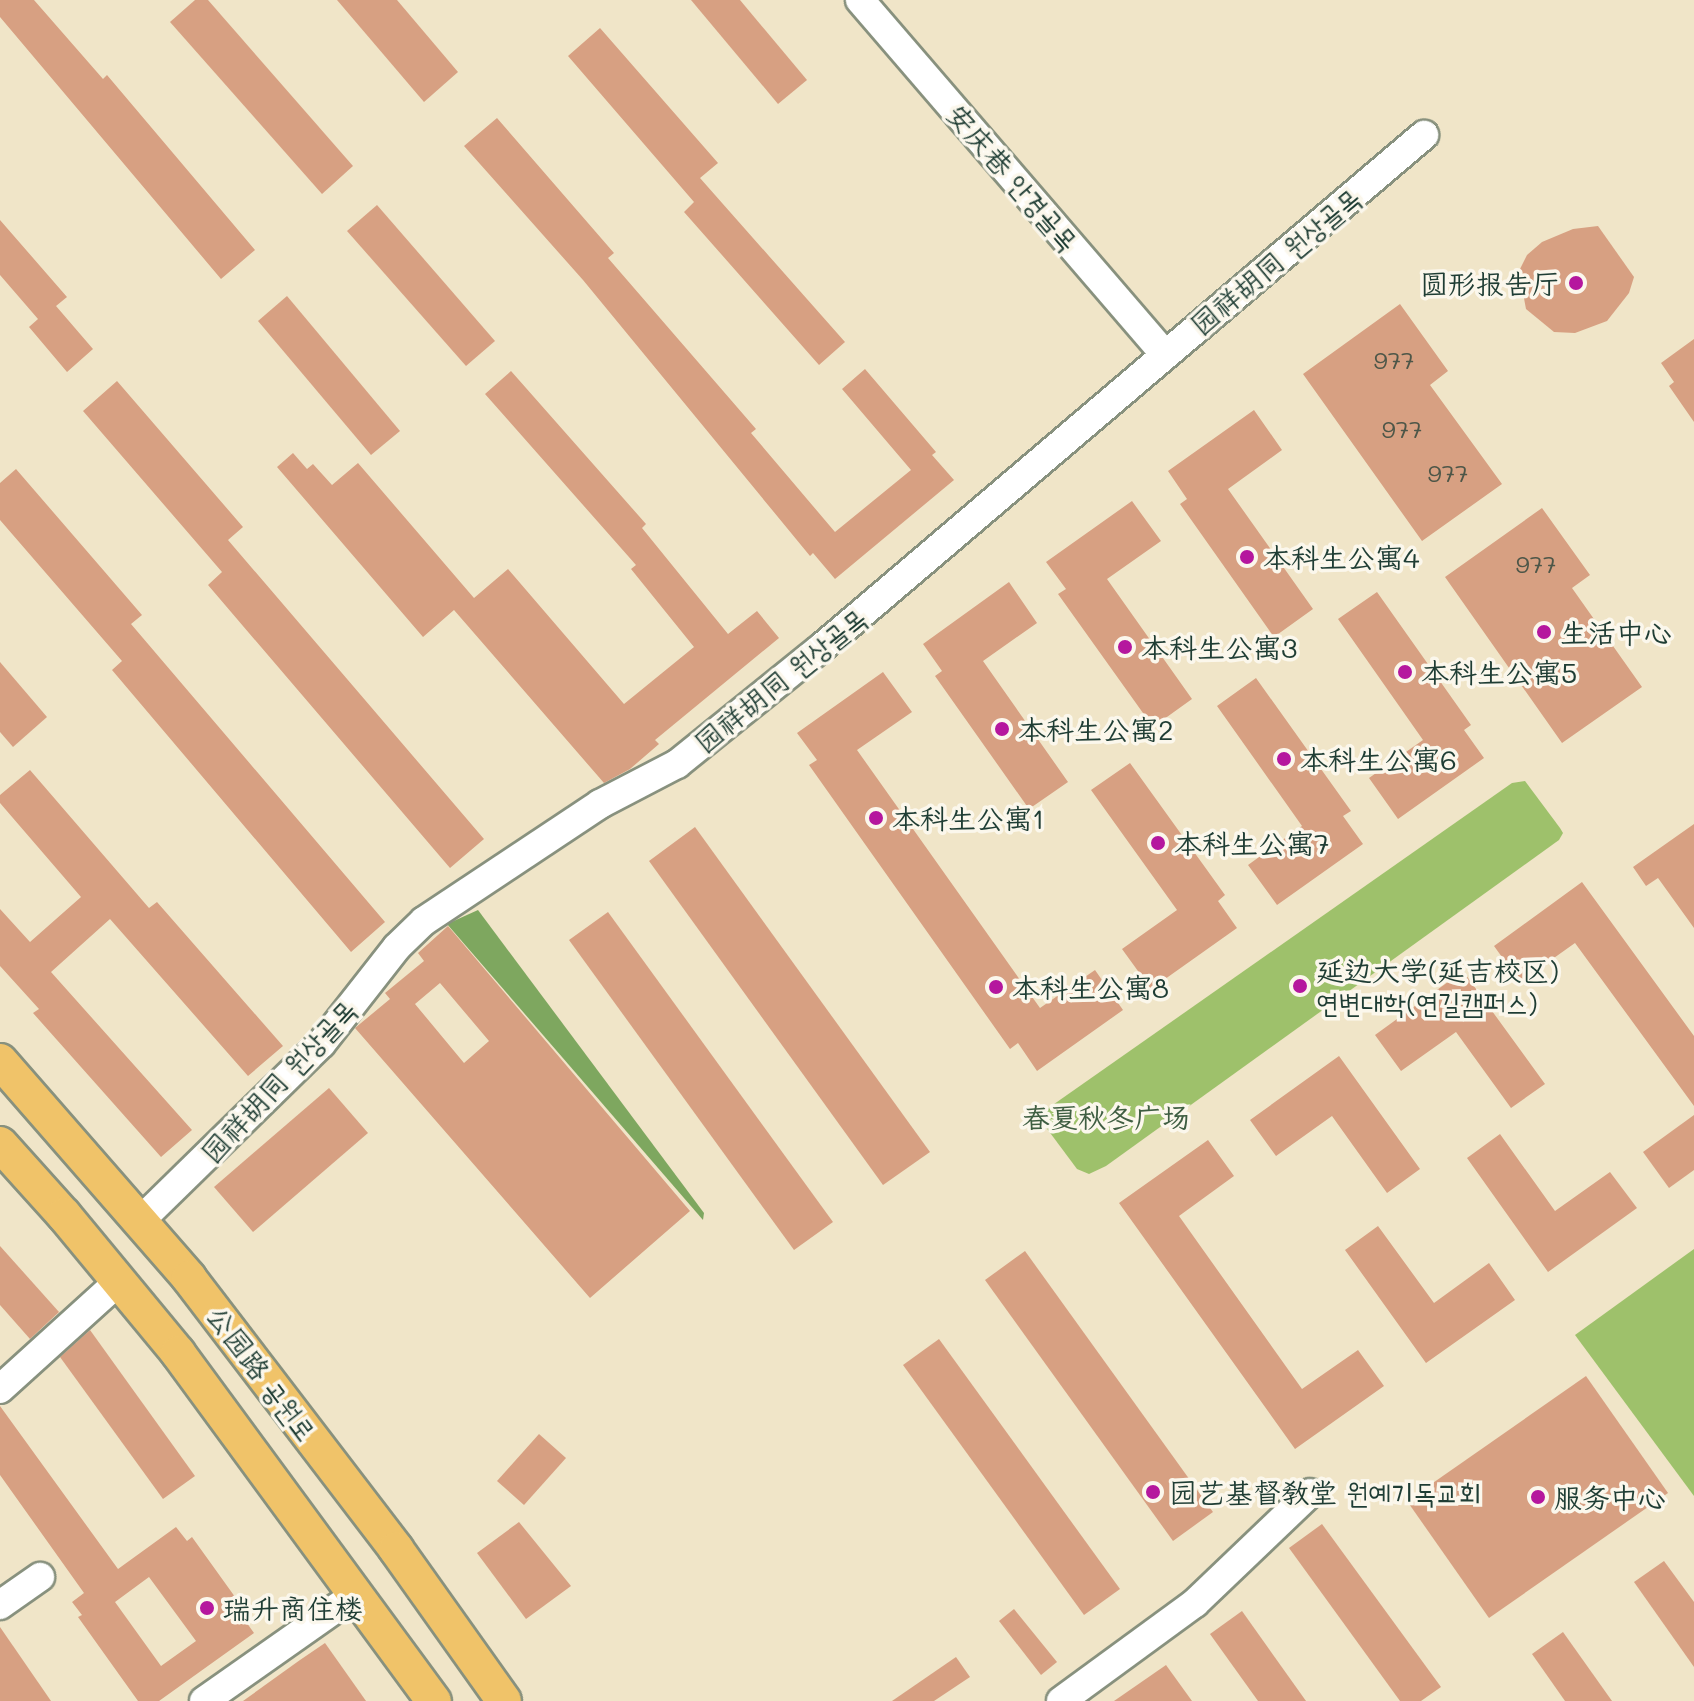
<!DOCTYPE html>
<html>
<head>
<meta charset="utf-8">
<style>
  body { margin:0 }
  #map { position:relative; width:1694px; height:1701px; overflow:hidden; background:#f0e5c8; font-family:Mali,"LXGW WenKai TC","Poor Story",sans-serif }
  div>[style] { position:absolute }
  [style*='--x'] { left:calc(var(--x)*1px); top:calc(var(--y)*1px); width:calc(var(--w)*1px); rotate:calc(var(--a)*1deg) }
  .green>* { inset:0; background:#9ec16b }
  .forest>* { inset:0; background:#7ea75f }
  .building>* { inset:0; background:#d7a082 }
  .roads { filter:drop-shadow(2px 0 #88917e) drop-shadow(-2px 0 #88917e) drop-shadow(0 2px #88917e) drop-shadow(0 -2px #88917e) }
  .minor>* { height:28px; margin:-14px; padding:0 14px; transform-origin:14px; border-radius:14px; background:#fff }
  .major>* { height:34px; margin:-17px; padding:0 17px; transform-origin:17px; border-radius:17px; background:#f0c369 }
  .dots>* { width:22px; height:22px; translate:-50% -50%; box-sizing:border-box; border:4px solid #fbf7ec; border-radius:50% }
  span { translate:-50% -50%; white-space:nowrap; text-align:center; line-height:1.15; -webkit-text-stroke:7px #fbf7ec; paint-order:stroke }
  .number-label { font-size:24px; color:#4d5648 }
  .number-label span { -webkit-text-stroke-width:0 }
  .street-label { font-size:28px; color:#1f3d34 }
  .poi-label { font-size:28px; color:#1f3d34 }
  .right { translate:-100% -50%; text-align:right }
  .left { translate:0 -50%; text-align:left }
  .park-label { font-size:28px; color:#3f5e42 }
</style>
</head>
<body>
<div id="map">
  <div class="green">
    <div style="clip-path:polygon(1525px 781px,1560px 828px,1563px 833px,1559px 840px,1106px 1166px,1089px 1174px,1077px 1169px,1045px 1126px,1042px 1120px,1047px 1109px,1512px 783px)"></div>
    <div style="clip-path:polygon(1694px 1249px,1694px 1496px,1575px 1335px)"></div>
  </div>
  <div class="forest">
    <div style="clip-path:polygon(478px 910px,704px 1213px,703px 1220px,447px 924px)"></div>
  </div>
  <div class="building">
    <div style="clip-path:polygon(0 0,34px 0,103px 79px,107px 75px,255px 250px,221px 279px,0 17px)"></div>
    <div style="clip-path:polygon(195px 0,208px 0,353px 166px,322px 194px,170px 22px)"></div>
    <div style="clip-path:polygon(337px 0,397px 0,458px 72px,424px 102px)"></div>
    <div style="clip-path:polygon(691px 0,740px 0,807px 80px,778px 104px)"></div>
    <div style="clip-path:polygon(600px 28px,718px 163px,700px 178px,845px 342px,819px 365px,684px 212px,694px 202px,568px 56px)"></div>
    <div style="clip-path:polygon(497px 118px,614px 253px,608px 258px,756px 429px,751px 433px,835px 532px,911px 470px,842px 389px,865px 369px,936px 452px,932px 455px,954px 480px,835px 579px,813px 553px,810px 556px,583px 280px,464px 146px)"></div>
    <div style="clip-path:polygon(377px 205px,495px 341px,466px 366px,347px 231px)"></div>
    <div style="clip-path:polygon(0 220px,67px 297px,56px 306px,93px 349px,67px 372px,29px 327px,38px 319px,0 275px)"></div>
    <div style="clip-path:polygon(1598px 226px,1634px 277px,1629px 293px,1607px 321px,1575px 333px,1554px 332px,1526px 309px,1519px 271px,1527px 255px,1542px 242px,1573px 229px)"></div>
    <div style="clip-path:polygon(287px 296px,400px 431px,371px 455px,258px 321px)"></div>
    <div style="clip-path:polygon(1400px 304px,1448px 371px,1430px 385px,1502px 484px,1422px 541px,1303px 374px)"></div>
    <div style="clip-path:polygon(1694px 339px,1694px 422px,1669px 386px,1674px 382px,1661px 363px)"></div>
    <div style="clip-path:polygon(511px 371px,646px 524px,642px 528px,728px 634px,757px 611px,779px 638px,655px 740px,659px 744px,630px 769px,604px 783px,454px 610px,423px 637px,277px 467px,293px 453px,307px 469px,313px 464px,332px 485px,358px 463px,474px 598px,508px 569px,624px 704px,694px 647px,631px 569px,636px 565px,485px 394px)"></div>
    <div style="clip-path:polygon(117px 381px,243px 527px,228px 540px,484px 839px,450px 868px,208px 585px,222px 572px,83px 411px)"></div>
    <div style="clip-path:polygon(1254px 410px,1282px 450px,1228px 489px,1313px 609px,1274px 637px,1180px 504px,1187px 499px,1168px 471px)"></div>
    <div style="clip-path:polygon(16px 469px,142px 615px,131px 624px,385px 922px,351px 952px,112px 670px,122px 661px,0 520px,0 483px)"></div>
    <div style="clip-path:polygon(1132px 501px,1161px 541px,1107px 579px,1192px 699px,1153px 727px,1058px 594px,1066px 589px,1046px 562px)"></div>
    <div style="clip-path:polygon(1542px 508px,1590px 575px,1572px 588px,1642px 687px,1562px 743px,1445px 577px)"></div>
    <div style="clip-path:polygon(1009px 582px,1037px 623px,983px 661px,1068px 782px,1029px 809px,935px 676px,942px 671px,923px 644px)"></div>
    <div style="clip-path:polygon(1377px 592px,1471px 725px,1464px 730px,1484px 758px,1398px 819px,1369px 778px,1423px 740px,1338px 619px)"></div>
    <div style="clip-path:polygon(0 662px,47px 717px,13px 747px,0 732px)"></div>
    <div style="clip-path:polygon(883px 672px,912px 712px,857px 750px,1040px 1008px,1095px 970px,1123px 1010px,1037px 1071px,1018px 1043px,1010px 1049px,809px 765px,817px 760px,797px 733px)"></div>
    <div style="clip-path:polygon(1256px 678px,1351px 811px,1343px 816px,1363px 844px,1277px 905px,1248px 865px,1302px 826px,1217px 706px)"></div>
    <div style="clip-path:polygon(1130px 763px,1225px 895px,1218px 901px,1237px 928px,1151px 989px,1122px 949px,1177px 910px,1091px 790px)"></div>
    <div style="clip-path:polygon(30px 770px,149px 908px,157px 902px,283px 1046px,248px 1076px,110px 919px,51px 972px,192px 1130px,161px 1157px,33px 1013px,39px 1009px,0 966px,0 909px,30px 942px,81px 897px,0 803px,0 795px)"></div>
    <div style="clip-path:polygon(1694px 824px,1694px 928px,1658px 878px,1646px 886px,1633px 867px)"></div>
    <div style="clip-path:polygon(695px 827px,930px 1152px,883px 1185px,649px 861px)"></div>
    <div style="clip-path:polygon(1582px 882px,1694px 1036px,1694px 1106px,1575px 943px,1520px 982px,1494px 946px)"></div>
    <div style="clip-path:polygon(608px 912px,833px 1222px,794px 1250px,569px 940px)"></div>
    <div style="clip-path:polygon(evenodd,448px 926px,690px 1211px,590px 1298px,355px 1028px,390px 999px,385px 993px,424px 961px,418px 953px,448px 926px,440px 983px,489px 1041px,464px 1063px,415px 1004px,440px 983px)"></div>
    <div style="clip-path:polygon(1463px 971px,1545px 1084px,1511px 1108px,1456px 1032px,1401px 1071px,1375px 1035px)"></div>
    <div style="clip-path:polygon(1339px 1056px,1420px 1169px,1387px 1193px,1332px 1116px,1276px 1156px,1250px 1120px)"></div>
    <div style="clip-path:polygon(329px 1088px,368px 1133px,253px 1232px,214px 1187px)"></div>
    <div style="clip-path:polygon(1694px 1115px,1694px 1170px,1669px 1188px,1643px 1152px)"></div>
    <div style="clip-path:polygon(1500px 1134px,1555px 1211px,1610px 1172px,1637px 1208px,1548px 1272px,1467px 1158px)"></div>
    <div style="clip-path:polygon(1208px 1140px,1234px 1176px,1179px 1216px,1302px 1389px,1358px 1350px,1384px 1386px,1295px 1449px,1119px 1203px)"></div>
    <div style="clip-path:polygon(1378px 1226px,1434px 1303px,1489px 1263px,1515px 1300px,1426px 1363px,1345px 1250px)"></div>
    <div style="clip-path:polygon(0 1246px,59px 1312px,30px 1339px,0 1305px)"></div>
    <div style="clip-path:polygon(1025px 1251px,1213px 1512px,1173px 1541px,985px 1280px)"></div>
    <div style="clip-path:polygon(90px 1330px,195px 1476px,163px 1499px,60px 1357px)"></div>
    <div style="clip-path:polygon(939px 1339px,1120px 1589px,1084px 1615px,903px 1365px)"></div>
    <div style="clip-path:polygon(1586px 1376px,1668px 1493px,1489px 1618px,1407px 1501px)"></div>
    <div style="clip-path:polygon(evenodd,0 1406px,118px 1569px,176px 1527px,187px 1541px,192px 1537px,248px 1615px,244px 1619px,254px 1633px,159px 1701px,138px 1701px,78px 1617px,82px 1615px,72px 1602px,84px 1593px,0 1475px,0 1406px,149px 1577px,196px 1641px,161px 1666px,115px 1602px,149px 1577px)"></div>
    <div style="clip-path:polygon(539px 1434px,566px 1458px,524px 1505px,497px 1481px)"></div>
    <div style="clip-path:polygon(519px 1522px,571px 1586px,526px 1619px,477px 1553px)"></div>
    <div style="clip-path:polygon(1322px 1524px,1441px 1687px,1421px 1701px,1400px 1701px,1289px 1548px)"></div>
    <div style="clip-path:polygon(1664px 1561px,1694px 1602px,1694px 1667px,1634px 1582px)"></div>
    <div style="clip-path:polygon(1014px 1609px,1057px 1662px,1041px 1675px,999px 1621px)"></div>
    <div style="clip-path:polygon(1242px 1611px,1306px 1701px,1258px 1701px,1210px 1634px)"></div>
    <div style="clip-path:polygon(0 1627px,51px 1701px,0 1701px)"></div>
    <div style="clip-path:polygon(1563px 1632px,1612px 1701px,1565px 1701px,1532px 1654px)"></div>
    <div style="clip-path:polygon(325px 1643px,366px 1701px,243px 1701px,300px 1660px)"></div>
    <div style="clip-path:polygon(956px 1657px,970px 1677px,934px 1701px,892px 1701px)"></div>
    <div style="clip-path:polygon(1166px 1665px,1192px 1701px,1114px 1701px)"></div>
  </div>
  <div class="roads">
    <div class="minor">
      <div style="--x:860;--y:0;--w:468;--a:49.3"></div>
      <div style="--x:141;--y:1220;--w:252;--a:-44.4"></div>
      <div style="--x:321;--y:1044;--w:123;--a:-51.9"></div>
      <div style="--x:397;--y:947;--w:37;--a:-44"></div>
      <div style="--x:424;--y:921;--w:211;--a:-33.6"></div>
      <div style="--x:600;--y:804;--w:87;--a:-27.5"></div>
      <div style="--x:677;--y:764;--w:185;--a:-38.9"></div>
      <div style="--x:821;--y:648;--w:792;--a:-40.39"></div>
      <div style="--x:0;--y:1389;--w:161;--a:-42.2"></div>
      <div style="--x:0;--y:1605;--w:49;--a:-35"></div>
      <div style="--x:204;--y:1701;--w:184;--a:-35.1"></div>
      <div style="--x:1061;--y:1701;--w:166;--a:-36.2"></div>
      <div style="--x:1195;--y:1603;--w:159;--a:-43.7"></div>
    </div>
    <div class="major">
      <div style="--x:0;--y:1061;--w:288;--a:48.9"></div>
      <div style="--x:189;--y:1278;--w:341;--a:52.6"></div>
      <div style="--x:396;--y:1549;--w:186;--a:54.6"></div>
      <div style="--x:0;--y:1144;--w:96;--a:48"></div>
      <div style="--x:64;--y:1215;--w:179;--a:50.4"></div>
      <div style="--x:178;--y:1353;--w:432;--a:53.7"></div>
    </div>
  </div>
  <div class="dots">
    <div style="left:1576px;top:283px;background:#b5179e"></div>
    <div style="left:1247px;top:557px;background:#b5179e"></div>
    <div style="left:1544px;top:632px;background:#b5179e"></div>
    <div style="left:1125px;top:647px;background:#b5179e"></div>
    <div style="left:1405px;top:672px;background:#b5179e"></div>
    <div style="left:1002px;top:729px;background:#b5179e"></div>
    <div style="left:1284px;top:759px;background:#b5179e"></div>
    <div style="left:876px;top:818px;background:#b5179e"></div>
    <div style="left:1158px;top:843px;background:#b5179e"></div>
    <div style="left:1300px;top:986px;background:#b5179e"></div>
    <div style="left:996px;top:987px;background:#b5179e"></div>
    <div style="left:1153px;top:1492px;background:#b5179e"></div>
    <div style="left:1538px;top:1497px;background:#b5179e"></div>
    <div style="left:207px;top:1608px;background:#b5179e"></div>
  </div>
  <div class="number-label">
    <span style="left:1394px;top:360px">977</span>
    <span style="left:1402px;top:429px">977</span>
    <span style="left:1448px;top:473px">977</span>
    <span style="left:1536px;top:564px">977</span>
  </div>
  <div class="street-label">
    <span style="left:1013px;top:177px;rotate:49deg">安庆巷 안경골목</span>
    <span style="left:1275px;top:261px;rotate:-40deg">园祥胡同 원상골목</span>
    <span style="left:780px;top:680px;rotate:-39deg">园祥胡同 원상골목</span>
    <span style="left:278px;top:1081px;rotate:-47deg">园祥胡同 원상골목</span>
    <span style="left:262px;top:1373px;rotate:53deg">公园路 공원로</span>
  </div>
  <div class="poi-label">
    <span class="right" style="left:1560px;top:283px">圆形报告厅</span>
    <span class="left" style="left:1263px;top:557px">本科生公寓4</span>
    <span class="left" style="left:1560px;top:632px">生活中心</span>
    <span class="left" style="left:1141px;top:647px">本科生公寓3</span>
    <span class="left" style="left:1421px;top:672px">本科生公寓5</span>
    <span class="left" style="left:1018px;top:729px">本科生公寓2</span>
    <span class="left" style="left:1300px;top:759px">本科生公寓6</span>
    <span class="left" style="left:892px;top:818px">本科生公寓1</span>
    <span class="left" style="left:1174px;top:843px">本科生公寓7</span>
    <span class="left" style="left:1316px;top:986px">延边大学(延吉校区)<br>연변대학(연길캠퍼스)</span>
    <span class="left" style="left:1012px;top:987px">本科生公寓8</span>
    <span class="left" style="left:1169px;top:1492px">园艺基督教堂 원예기독교회</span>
    <span class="left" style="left:1554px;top:1497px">服务中心</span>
    <span class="left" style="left:223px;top:1608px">瑞升商住楼</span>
  </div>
  <div class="park-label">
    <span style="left:1106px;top:1117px">春夏秋冬广场</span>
  </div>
</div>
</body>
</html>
